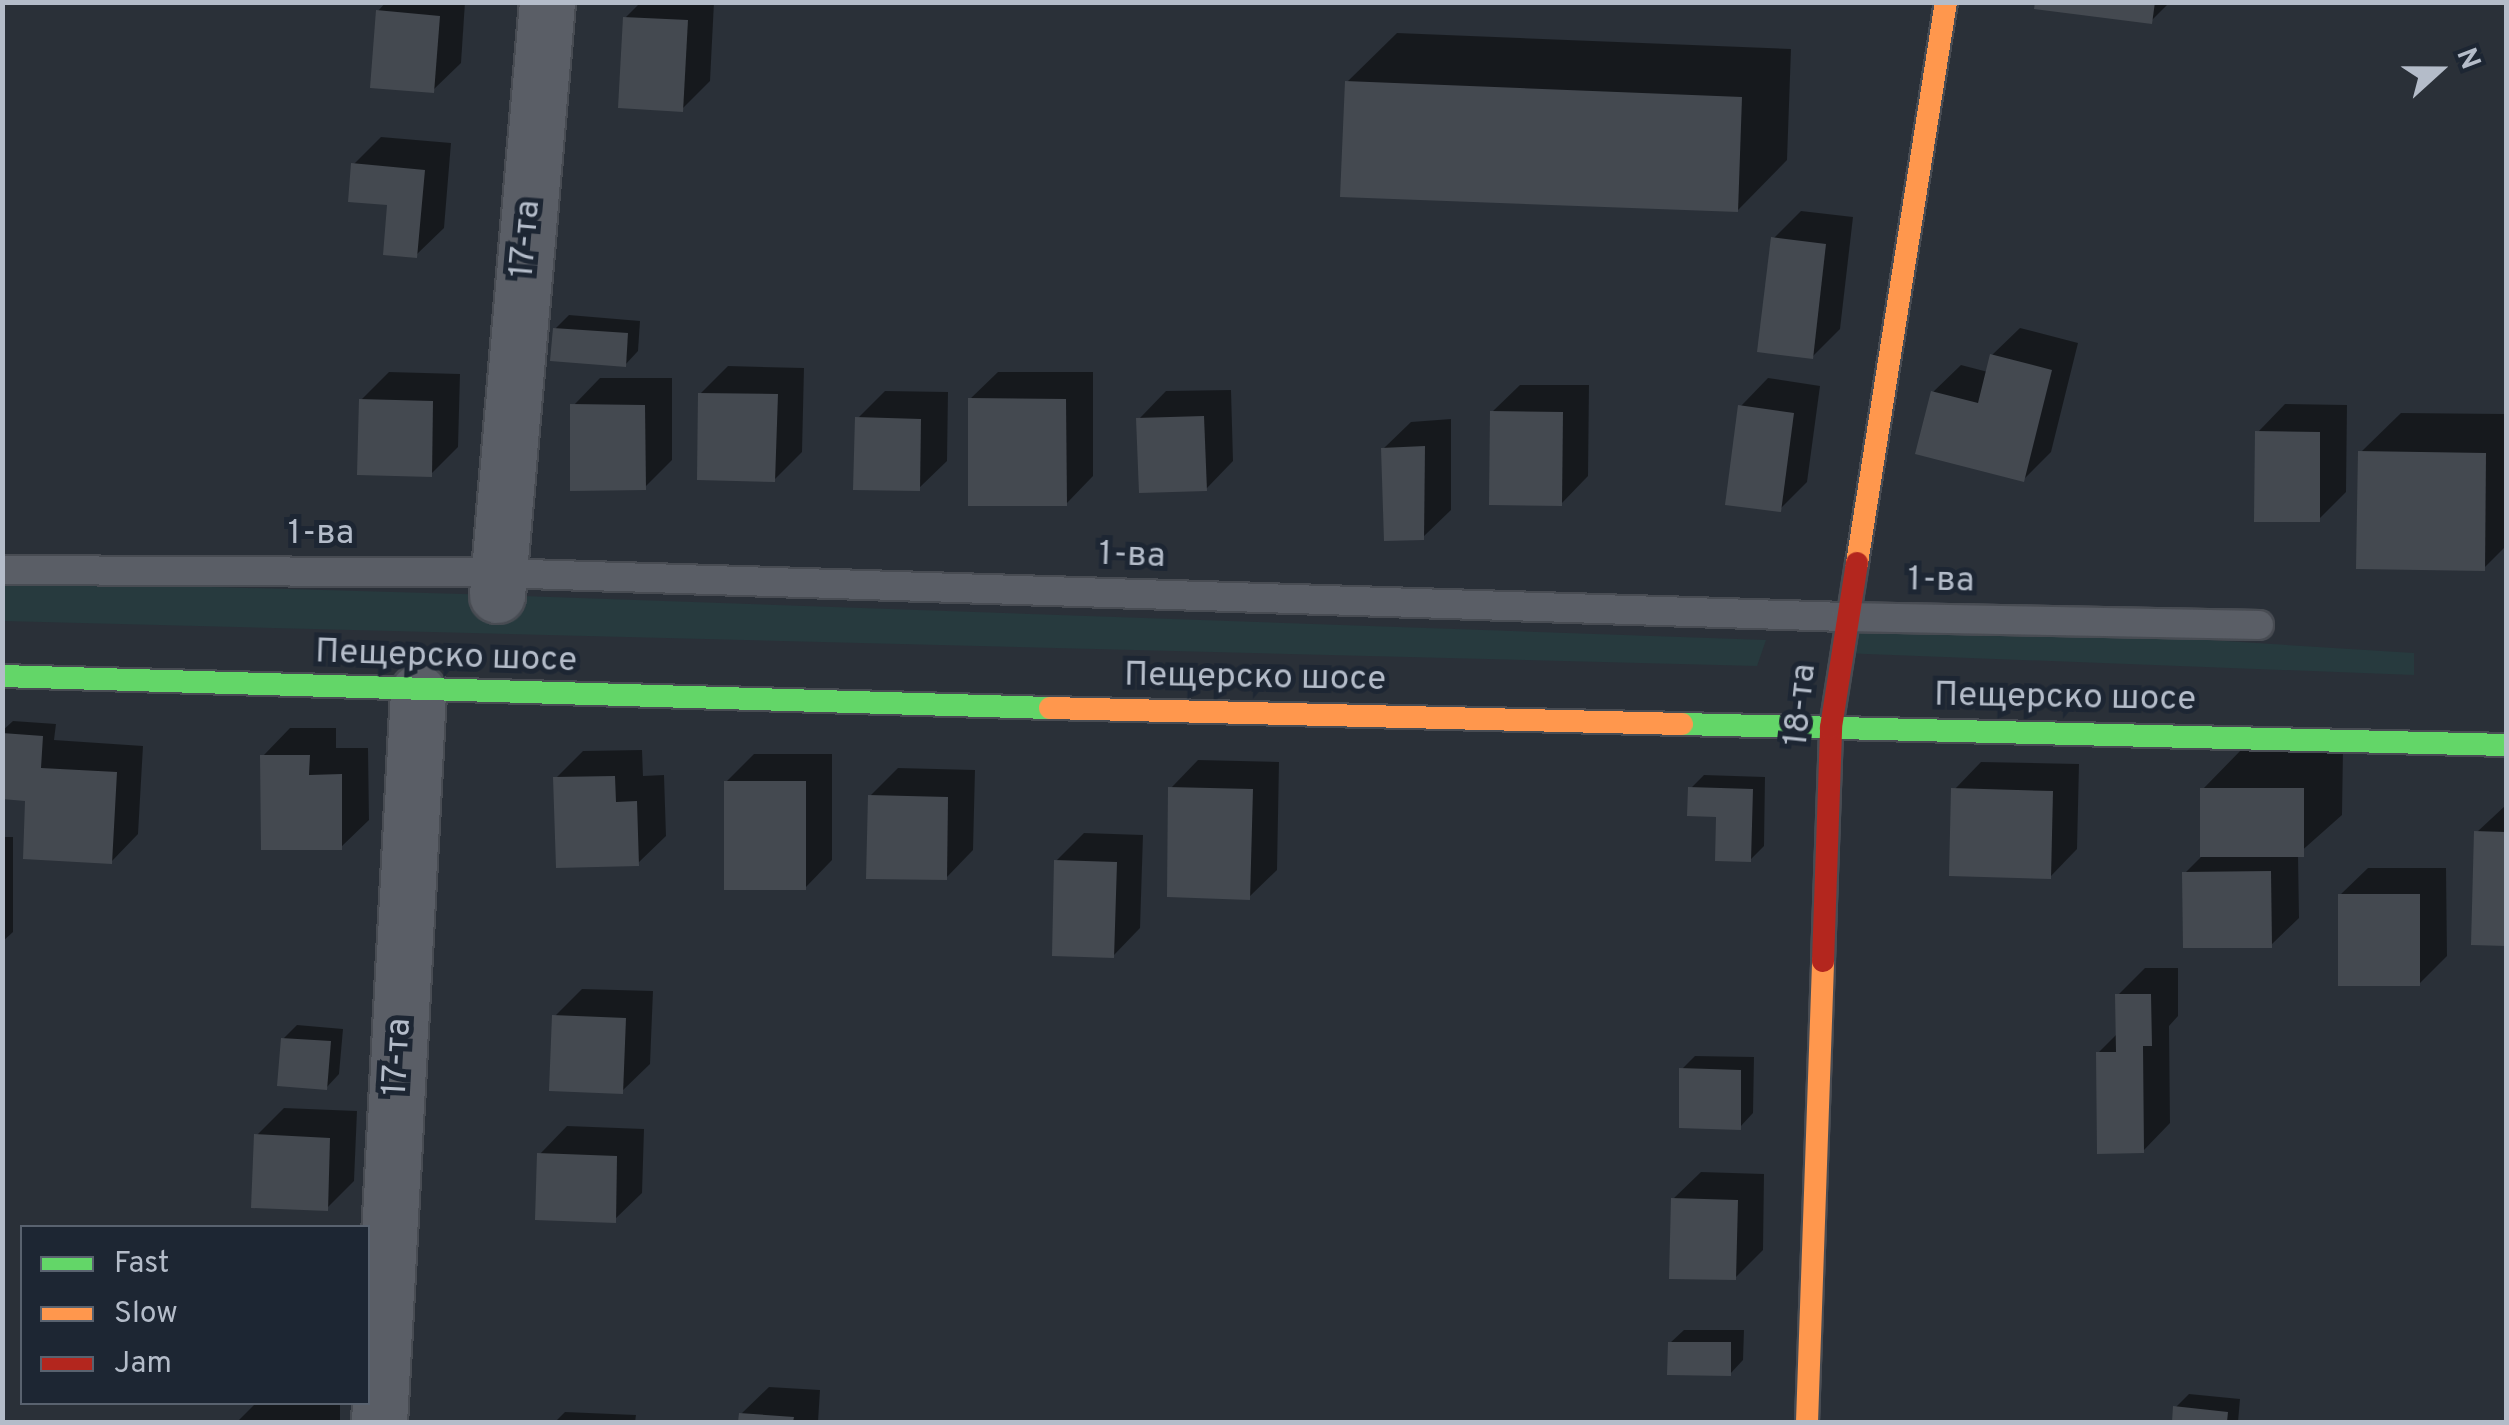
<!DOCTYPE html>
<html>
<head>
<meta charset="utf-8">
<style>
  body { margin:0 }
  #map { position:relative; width:2509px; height:1425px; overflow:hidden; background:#2a3038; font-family:Overpass,sans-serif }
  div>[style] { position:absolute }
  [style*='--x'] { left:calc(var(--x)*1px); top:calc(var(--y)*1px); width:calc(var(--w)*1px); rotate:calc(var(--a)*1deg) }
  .green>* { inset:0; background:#273a3e }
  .shadow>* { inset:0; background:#0007 }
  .building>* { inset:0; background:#444950 }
  .roads { filter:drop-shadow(2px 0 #484c53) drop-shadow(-2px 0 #484c53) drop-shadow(0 2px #484c53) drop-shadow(0 -2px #484c53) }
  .lane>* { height:28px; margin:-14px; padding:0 14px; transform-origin:14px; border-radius:14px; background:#5a5e66 }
  .street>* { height:55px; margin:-27.5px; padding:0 27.5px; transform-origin:27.5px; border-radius:27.5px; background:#5a5e66 }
  .fast>* { height:22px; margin:-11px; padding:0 11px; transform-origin:11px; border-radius:11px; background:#63d668 }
  .slow>* { height:22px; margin:-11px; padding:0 11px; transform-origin:11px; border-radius:11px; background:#ff974d }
  .jam>* { height:22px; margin:-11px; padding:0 11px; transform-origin:11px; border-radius:11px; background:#b3261e }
  span { translate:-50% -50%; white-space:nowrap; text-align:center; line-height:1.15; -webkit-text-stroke:10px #1d2633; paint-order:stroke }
  .street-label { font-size:35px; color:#b4bcc9 }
  .frame { position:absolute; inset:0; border:5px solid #b4bcc9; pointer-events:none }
  .legend { position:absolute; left:20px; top:1225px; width:350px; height:180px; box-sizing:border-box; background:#1d2633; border:2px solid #59626f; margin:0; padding:12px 18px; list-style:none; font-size:30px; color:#b4bcc9 }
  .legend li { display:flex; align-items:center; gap:20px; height:50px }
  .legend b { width:50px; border:2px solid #59626f }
  .north { position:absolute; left:2389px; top:20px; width:100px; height:100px; -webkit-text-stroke:8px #1d2633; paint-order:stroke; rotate:69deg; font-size:28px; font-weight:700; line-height:40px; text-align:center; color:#b4bcc9 }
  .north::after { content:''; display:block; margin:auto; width:35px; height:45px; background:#b4bcc9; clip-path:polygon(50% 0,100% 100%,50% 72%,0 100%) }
</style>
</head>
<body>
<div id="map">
  <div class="green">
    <div style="clip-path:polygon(3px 581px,497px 595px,1766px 640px,1757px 666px,3px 621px)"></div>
    <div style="clip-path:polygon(1846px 617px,2414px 653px,2414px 675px,1841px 653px)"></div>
  </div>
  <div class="shadow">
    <div style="clip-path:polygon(386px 2px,465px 2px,461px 63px,433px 90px,378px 11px)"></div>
    <div style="clip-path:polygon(641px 2px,714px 2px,710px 81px,682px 109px,625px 18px)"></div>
    <div style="clip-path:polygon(2037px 2px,2170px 2px,2151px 21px)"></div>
    <div style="clip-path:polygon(1397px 33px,1791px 49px,1787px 160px,1738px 210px,1347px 82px)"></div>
    <div style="clip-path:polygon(381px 137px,451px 143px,444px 228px,416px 255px,390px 203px,354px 164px)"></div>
    <div style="clip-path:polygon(1801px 211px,1853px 217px,1840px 329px,1812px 357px,1773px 239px)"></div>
    <div style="clip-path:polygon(569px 315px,640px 321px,638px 351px,625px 365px,555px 329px)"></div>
    <div style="clip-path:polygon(2020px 328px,2078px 343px,2051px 452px,2024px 479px,1933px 392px,1961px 365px,1988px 372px,1992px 355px)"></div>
    <div style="clip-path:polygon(728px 366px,804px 368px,802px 452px,774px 480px,700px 394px)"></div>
    <div style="clip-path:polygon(389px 372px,460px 374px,458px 447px,431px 474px,361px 400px)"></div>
    <div style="clip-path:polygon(998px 372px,1093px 372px,1093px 476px,1066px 504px,970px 399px)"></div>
    <div style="clip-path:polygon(600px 378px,672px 378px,672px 460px,645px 487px,573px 406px)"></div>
    <div style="clip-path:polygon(1768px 378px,1820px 386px,1807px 482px,1780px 509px,1741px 406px)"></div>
    <div style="clip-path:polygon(1520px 385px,1589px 385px,1588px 476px,1561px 504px,1492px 412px)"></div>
    <div style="clip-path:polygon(1231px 390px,1233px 461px,1206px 489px,1139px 419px,1166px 391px)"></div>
    <div style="clip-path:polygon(885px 391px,948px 392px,947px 461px,919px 488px,858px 418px)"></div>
    <div style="clip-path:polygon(2285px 404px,2347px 405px,2346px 492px,2319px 519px,2258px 432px)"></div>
    <div style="clip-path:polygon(2401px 413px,2506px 414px,2506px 546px,2484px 568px,2361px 452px)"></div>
    <div style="clip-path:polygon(1451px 419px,1451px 510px,1423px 537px,1383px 449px,1411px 422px)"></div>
    <div style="clip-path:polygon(13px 721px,56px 724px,54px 740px,143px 746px,138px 834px,111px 862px,28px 794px,2px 797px,2px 731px)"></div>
    <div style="clip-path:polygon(290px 728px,336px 728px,336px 748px,368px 748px,369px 820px,341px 847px,263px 756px)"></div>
    <div style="clip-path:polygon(2242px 749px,2343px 750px,2342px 815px,2298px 854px,2299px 918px,2271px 945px,2185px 873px,2203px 855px,2203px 789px)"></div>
    <div style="clip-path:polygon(642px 750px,643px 776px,664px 775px,666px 836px,638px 863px,556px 778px,583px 751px)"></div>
    <div style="clip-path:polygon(754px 754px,832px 754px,832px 860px,805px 888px,726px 782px)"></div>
    <div style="clip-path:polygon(1198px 760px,1279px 762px,1277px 870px,1249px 897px,1171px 788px)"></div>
    <div style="clip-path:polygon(1981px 762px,2079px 764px,2077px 849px,2050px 877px,1954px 790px)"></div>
    <div style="clip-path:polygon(898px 768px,975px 770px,973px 850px,946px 878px,870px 796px)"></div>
    <div style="clip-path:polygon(1704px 775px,1765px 777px,1764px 846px,1750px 860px,1719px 815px,1691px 788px)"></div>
    <div style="clip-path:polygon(2506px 805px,2506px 944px,2474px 943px,2477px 832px)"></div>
    <div style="clip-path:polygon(1084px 833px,1143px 835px,1140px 928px,1113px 956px,1056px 861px)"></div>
    <div style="clip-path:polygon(2px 837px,13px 837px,13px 932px,2px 942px)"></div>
    <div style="clip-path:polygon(2368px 868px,2446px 868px,2447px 956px,2419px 984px,2340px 895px)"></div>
    <div style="clip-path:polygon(2145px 968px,2178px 968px,2178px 1016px,2169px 1026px,2170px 1123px,2143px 1151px,2098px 1053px,2118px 1033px,2118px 995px)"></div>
    <div style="clip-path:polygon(582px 989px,653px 991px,650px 1064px,622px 1091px,555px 1016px)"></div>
    <div style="clip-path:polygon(297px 1025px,343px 1029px,339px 1074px,326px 1088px,283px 1039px)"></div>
    <div style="clip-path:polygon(1695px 1056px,1754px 1057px,1753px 1113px,1740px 1127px,1682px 1069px)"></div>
    <div style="clip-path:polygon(284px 1108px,357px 1111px,354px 1181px,327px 1208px,257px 1135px)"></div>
    <div style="clip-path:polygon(567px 1126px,644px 1129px,642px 1193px,614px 1220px,540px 1154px)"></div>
    <div style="clip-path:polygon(1701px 1172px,1764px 1174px,1763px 1250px,1735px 1278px,1673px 1199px)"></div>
    <div style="clip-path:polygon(1684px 1330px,1744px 1330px,1743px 1360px,1730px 1374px,1670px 1343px)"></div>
    <div style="clip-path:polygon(769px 1387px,820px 1390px,818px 1422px,741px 1422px,741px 1414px)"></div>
    <div style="clip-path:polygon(2189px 1394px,2240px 1399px,2238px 1422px,2174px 1422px,2176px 1407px)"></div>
    <div style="clip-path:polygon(257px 1402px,340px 1402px,340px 1422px,237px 1422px)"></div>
    <div style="clip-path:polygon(565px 1412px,636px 1415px,635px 1422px,555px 1422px)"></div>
  </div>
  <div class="building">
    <div style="clip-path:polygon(2035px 2px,2155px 2px,2152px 24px,2034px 9px)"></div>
    <div style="clip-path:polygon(376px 10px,440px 16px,434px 93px,370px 88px)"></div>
    <div style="clip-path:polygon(623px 17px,688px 20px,683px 112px,618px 108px)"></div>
    <div style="clip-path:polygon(1345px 81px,1742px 97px,1738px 212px,1340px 197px)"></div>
    <div style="clip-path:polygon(351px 163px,425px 170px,417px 258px,383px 255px,387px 205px,348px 202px)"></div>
    <div style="clip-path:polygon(1771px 237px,1826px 244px,1813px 359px,1757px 352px)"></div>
    <div style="clip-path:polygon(553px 328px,628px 333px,626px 367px,550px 361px)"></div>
    <div style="clip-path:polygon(1990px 354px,2052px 370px,2024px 482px,1915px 454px,1931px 391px,1978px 403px)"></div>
    <div style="clip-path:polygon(698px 393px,778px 394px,775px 482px,697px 480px)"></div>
    <div style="clip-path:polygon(968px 398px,1066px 399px,1067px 506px,968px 506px)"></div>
    <div style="clip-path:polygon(359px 399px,433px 401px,432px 477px,357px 475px)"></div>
    <div style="clip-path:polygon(570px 404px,645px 405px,646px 490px,570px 491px)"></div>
    <div style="clip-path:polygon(1738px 405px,1794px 413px,1781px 512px,1725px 505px)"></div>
    <div style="clip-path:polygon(1490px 411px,1563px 412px,1562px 506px,1489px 505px)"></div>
    <div style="clip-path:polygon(1204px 416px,1207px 491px,1139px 493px,1136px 418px)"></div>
    <div style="clip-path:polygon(855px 417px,921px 419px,920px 491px,853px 490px)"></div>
    <div style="clip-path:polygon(2255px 431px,2320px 432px,2320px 522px,2254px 522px)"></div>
    <div style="clip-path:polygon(1425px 446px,1424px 540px,1384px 541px,1381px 448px)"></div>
    <div style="clip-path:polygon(2358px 451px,2486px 453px,2485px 571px,2356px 569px)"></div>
    <div style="clip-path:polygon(2px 733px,43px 736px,41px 768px,117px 772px,112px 864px,23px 859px,25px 801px,2px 799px)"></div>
    <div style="clip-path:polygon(260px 755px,310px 755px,309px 775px,342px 774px,342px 850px,261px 850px)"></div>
    <div style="clip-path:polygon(615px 776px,616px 802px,637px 801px,639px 866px,556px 868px,553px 777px)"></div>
    <div style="clip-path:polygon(724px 781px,806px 781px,806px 890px,724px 890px)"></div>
    <div style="clip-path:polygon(1168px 787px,1253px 789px,1250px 900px,1167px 897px)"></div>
    <div style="clip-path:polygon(1688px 787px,1753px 789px,1751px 862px,1715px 861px,1716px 817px,1687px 816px)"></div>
    <div style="clip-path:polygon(1951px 788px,2053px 791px,2051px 879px,1949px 876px)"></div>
    <div style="clip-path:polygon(2200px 788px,2304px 788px,2304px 857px,2200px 857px)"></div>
    <div style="clip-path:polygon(868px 795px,948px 797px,947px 880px,866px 879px)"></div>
    <div style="clip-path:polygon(2474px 831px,2506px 832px,2506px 946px,2471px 945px)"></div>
    <div style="clip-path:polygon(1054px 860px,1117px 862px,1114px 958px,1052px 956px)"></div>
    <div style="clip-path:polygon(2271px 871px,2272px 948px,2183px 948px,2182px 872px)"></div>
    <div style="clip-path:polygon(2338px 894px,2420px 894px,2420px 986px,2338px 986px)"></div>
    <div style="clip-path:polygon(2115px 994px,2151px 994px,2152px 1046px,2143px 1046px,2144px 1153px,2097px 1154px,2096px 1052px,2116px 1052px)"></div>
    <div style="clip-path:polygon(552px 1015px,626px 1018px,623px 1094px,549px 1091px)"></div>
    <div style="clip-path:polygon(281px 1038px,331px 1041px,327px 1090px,277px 1086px)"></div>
    <div style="clip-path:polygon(1679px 1068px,1741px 1070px,1741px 1130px,1679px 1128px)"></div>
    <div style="clip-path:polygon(254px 1134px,330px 1138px,328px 1211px,251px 1208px)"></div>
    <div style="clip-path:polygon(537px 1153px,617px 1156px,616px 1223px,535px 1220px)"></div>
    <div style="clip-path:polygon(1671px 1198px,1738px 1200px,1736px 1280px,1669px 1279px)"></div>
    <div style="clip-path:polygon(1668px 1342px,1731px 1342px,1731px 1376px,1667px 1375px)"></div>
    <div style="clip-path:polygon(2173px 1406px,2228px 1412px,2227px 1422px,2172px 1422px)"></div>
    <div style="clip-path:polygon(739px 1413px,794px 1417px,793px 1422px,738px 1422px)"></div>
  </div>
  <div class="roads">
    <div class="lane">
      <div style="--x:2;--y:570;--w:495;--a:0.3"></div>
      <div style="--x:497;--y:573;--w:1350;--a:1.87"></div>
      <div style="--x:1846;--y:617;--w:413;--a:1.1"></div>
    </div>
    <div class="street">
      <div style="--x:497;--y:595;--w:595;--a:-85.18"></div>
      <div style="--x:379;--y:1422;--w:731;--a:-86.94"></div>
    </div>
    <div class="fast">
      <div style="--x:2;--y:676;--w:1048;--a:1.75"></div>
      <div style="--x:1682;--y:724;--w:824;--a:1.46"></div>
    </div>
    <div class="slow">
      <div style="--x:1857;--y:563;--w:568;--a:-80.99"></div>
      <div style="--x:1050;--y:708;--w:632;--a:1.45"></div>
      <div style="--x:1807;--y:1422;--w:461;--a:-88"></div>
    </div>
    <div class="jam">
      <div style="--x:1823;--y:961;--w:234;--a:-88"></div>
      <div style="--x:1831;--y:727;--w:166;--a:-81"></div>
    </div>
  </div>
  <div class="street-label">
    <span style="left:526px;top:239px;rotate:-85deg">17-та</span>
    <span style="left:321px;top:534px">1-ва</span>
    <span style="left:1132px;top:556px;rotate:2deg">1-ва</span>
    <span style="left:1941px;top:581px;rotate:1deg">1-ва</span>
    <span style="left:446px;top:657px;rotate:2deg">Пещерско шосе</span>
    <span style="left:1255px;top:678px;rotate:1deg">Пещерско шосе</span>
    <span style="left:2065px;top:698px;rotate:1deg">Пещерско шосе</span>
    <span style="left:1801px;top:705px;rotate:-84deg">18-та</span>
    <span style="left:398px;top:1057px;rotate:-87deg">17-та</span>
  </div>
  <div class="frame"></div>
  <ul class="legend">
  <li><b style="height:12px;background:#63d668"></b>Fast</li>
  <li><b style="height:12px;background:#ff974d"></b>Slow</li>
  <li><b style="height:12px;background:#b3261e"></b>Jam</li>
  </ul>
  <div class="north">N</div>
</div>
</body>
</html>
